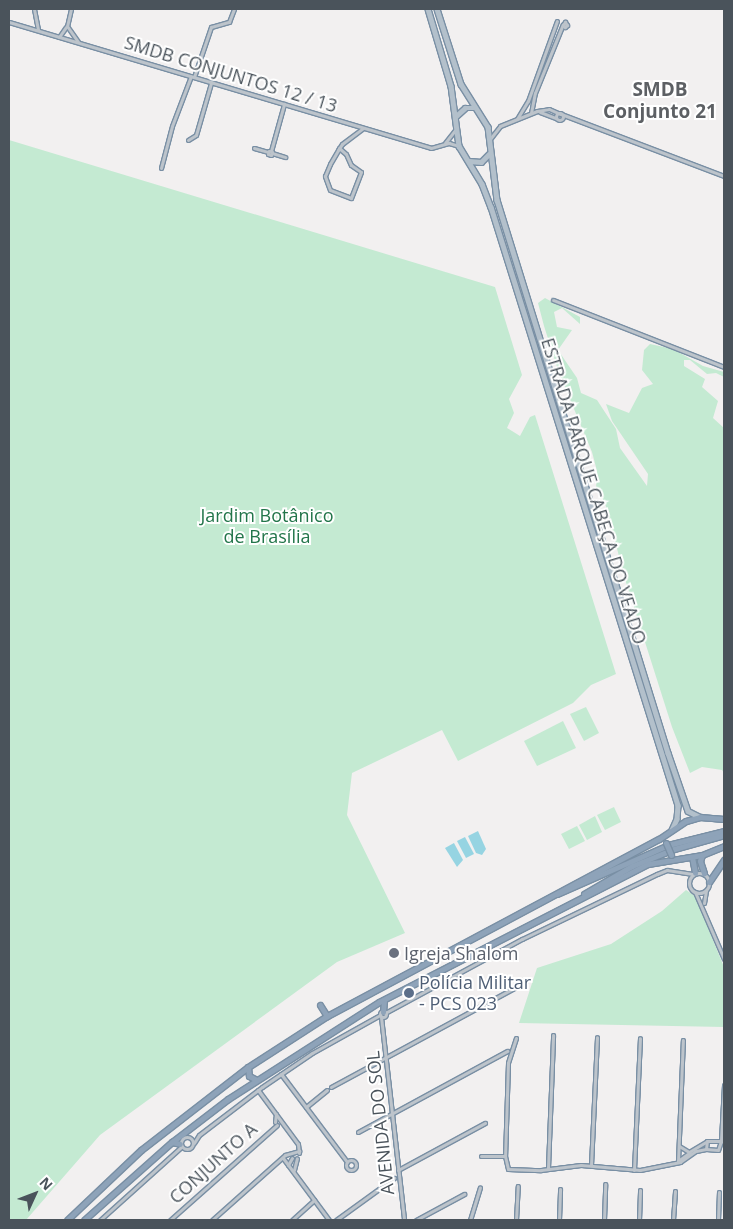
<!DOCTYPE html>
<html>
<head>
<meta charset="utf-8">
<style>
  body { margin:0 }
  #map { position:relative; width:733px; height:1229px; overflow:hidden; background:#f2f0f0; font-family:"Open Sans",sans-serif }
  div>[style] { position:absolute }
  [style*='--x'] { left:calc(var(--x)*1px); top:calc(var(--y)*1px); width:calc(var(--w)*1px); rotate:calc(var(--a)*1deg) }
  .green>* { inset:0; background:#c4ead2 }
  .water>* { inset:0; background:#96d4e2 }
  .roads { filter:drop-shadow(1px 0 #798fa4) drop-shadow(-1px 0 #798fa4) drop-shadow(0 1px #798fa4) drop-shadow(0 -1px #798fa4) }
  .minor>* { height:3px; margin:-1.5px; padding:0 1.5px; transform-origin:1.5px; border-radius:1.5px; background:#bdc4cb }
  .minor>.ring { margin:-1.5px; padding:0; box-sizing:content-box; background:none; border:3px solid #bdc4cb; border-radius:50% }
  .major>* { height:4.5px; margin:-2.25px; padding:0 2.25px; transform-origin:2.25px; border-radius:2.25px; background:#b3c0cb }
  .highway>* { height:5px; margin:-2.5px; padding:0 2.5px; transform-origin:2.5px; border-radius:2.5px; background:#8ea3b9 }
  .bridges { filter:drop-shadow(1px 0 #798fa4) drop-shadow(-1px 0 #798fa4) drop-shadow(0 1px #798fa4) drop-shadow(0 -1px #798fa4) }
  .highway-bridge>* { height:5px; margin:-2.5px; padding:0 2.5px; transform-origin:2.5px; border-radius:2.5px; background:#8ea3b9 }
  .dots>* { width:14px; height:14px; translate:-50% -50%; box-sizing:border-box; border:2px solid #fff; border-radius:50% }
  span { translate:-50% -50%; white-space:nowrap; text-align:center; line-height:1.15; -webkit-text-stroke:4px #fff; paint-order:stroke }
  .street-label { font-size:18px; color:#4a535b }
  .park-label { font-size:18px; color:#22754a }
  .worship-label { font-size:18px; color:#5b616d }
  .left { translate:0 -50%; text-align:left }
  .service-label { font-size:18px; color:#4e5e75 }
  .neighbourhood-label { font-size:19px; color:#5d6064; font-weight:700 }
  .frame { position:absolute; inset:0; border:10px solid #4a535b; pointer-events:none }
  .north { position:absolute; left:10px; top:1169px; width:50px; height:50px; -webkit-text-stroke:4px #fff; paint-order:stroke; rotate:47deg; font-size:14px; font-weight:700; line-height:20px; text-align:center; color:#4a535b }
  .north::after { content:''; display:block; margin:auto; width:18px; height:22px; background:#4a535b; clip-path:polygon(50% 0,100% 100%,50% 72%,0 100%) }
</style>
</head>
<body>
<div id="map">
  <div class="green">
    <div style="clip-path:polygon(9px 140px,495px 287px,522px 375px,509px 399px,514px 413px,507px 428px,520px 436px,530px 417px,535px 415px,616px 674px,591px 685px,573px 703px,458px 761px,442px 730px,352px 773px,347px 815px,405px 933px,337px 962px,100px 1135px,26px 1220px,9px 1220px)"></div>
    <div style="clip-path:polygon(545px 298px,580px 317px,580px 324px,562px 308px,554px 312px,557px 327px,572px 330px,558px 350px,577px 378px,581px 393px,597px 400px,616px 429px,620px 448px,647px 486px,648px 474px,612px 421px,606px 404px,629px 413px,642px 388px,653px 384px,642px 370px,644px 350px,650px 344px,673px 349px,703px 366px,724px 372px,724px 377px,716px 373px,707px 374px,690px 360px,684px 360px,684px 366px,705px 379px,702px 387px,718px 401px,713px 418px,724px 428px,724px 773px,722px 770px,702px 767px,690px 773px,672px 727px,625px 579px,605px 503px,596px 489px,597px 471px,592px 452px,559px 373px,544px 326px,538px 303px)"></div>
    <div style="clip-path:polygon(586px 707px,599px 733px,584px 741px,570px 714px)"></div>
    <div style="clip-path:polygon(563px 721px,576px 748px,537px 766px,524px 741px)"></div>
    <div style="clip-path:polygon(614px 807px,621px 822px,605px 830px,597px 815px)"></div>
    <div style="clip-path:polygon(595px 816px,602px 832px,587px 840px,579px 825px)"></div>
    <div style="clip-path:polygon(577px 826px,585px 841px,569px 849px,561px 834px)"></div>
    <div style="clip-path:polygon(686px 890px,695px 896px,724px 967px,724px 1027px,519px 1023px,537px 968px,611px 944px,662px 911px)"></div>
  </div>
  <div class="water">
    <div style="clip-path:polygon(478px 831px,486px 849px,482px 855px,476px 853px,468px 836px)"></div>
    <div style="clip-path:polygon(465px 837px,474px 854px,466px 858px,457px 841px)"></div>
    <div style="clip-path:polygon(454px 843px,463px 860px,457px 867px,445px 848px)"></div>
  </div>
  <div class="roads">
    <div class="minor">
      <div style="--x:34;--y:9;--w:21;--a:79"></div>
      <div style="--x:71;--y:9;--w:17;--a:103"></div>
      <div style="--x:67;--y:26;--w:19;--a:55"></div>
      <div style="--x:9;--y:22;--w:440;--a:16.6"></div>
      <div style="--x:431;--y:148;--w:19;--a:-16"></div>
      <div style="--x:449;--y:143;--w:10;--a:17"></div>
      <div style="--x:565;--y:22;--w:4;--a:56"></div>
      <div style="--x:567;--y:25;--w:3;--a:135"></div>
      <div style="--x:565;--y:27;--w:3;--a:-135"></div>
      <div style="--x:563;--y:25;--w:4;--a:-56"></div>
      <div style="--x:59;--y:37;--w:12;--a:-55"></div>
      <div style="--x:194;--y:77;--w:53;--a:-71.2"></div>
      <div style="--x:211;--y:27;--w:19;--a:-16"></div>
      <div style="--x:229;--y:22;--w:14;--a:-69"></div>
      <div style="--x:540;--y:112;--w:17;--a:21"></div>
      <div style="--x:531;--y:113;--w:20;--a:-79"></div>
      <div style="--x:535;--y:93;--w:74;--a:-67.9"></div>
      <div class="ring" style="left:556.5px;top:113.5px;width:4px;height:4px"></div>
      <div style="--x:561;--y:114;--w:174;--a:20.8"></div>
      <div style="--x:517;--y:119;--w:21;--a:-59"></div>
      <div style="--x:528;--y:101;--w:85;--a:-70.1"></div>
      <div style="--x:490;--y:139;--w:16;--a:-52"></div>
      <div style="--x:500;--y:126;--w:40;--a:-22"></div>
      <div style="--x:537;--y:111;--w:12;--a:-9"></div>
      <div style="--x:549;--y:109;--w:12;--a:24"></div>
      <div style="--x:188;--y:140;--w:9;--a:-32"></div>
      <div style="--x:196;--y:135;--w:54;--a:-73.9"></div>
      <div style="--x:445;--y:143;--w:16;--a:-52"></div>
      <div style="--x:254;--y:148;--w:15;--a:16"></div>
      <div style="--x:339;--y:148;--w:9;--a:41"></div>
      <div style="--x:346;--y:154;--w:12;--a:66"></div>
      <div style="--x:351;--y:165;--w:12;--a:35"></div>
      <div style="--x:361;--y:172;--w:28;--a:111"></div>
      <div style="--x:351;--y:198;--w:22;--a:-159"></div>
      <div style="--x:330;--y:190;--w:15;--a:-110"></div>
      <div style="--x:325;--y:176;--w:13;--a:-67"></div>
      <div style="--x:330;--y:164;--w:16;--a:-60"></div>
      <div style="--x:338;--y:150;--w:7;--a:-56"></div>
      <div style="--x:342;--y:144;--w:26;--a:-37"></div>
      <div style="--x:269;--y:151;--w:3;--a:18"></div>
      <div style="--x:272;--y:152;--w:3;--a:108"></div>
      <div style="--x:271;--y:155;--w:3;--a:-162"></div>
      <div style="--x:268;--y:154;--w:3;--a:-72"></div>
      <div style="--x:271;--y:151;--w:49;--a:-74.5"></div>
      <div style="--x:272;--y:153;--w:14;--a:17"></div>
      <div style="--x:161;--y:168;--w:43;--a:-75.3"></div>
      <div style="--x:172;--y:126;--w:53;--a:-69.2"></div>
      <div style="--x:553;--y:300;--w:184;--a:21.4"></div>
      <div class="ring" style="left:689px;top:873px;width:17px;height:17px"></div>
      <div style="--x:695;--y:892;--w:73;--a:66.6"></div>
      <div style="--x:704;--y:903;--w:13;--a:-81"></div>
      <div class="ring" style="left:380px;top:1011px;width:3px;height:3px"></div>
      <div style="--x:385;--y:1013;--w:156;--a:-28.4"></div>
      <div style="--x:522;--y:939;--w:150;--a:-25.7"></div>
      <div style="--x:657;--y:874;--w:11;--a:-22"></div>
      <div style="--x:667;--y:870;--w:26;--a:9"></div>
      <div style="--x:381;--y:1017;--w:204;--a:83.5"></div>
      <div style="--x:516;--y:1038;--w:26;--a:108"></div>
      <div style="--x:508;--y:1063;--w:93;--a:91.8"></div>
      <div style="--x:505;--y:1156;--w:13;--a:77"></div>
      <div style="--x:508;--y:1169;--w:33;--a:2"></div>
      <div style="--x:541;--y:1170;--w:40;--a:-7.1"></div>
      <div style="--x:581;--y:1165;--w:59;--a:4.8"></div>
      <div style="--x:640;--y:1170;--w:41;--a:-11.3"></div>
      <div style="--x:680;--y:1162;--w:19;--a:-35"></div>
      <div style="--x:696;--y:1151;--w:10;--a:-11"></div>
      <div style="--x:281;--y:1074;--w:110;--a:53.1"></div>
      <div style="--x:724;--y:1085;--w:56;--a:93.1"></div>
      <div style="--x:721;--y:1141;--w:3;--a:18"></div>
      <div style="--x:331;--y:1087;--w:221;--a:-28.4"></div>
      <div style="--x:258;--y:1090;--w:67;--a:53.5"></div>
      <div style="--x:298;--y:1144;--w:9;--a:84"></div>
      <div style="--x:306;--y:1107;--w:27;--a:-39"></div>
      <div style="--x:275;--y:1122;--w:8;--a:-83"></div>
      <div style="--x:358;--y:1132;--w:170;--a:-28.5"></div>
      <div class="ring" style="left:181px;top:1137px;width:9px;height:9px"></div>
      <div style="--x:194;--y:1143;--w:9;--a:-58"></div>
      <div style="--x:199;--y:1135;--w:79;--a:-37.3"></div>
      <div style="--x:262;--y:1087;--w:60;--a:-34.2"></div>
      <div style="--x:312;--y:1053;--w:78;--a:-29.2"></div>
      <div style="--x:679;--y:1146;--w:12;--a:31"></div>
      <div style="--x:689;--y:1152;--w:21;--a:-31"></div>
      <div style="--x:707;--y:1141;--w:14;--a:0"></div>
      <div style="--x:721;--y:1141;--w:9;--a:108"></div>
      <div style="--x:718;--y:1150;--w:12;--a:-175"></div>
      <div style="--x:706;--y:1149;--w:8;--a:-83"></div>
      <div style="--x:481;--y:1156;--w:24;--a:0"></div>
      <div style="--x:283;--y:1158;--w:77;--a:53.4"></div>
      <div class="ring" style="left:346px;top:1160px;width:7px;height:7px"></div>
      <div style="--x:678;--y:1161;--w:14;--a:-36"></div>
      <div style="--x:678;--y:1162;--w:122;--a:-87.7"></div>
      <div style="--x:288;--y:1165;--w:8;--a:-60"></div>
      <div style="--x:591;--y:1165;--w:128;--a:-87.3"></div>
      <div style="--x:548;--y:1168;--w:133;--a:-87.8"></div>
      <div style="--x:294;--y:1170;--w:12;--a:-76"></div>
      <div style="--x:398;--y:1170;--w:99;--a:-28.4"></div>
      <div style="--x:634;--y:1170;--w:132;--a:-87.4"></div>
      <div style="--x:100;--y:1220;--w:109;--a:-42"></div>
      <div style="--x:170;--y:1220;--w:143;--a:-41.6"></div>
      <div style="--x:212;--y:1220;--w:98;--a:-41.7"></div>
      <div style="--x:285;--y:1155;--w:15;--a:-16"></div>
      <div style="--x:292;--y:1220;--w:30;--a:-42"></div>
      <div style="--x:336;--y:1220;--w:72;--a:-35.9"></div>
      <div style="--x:416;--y:1220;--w:55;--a:-28.4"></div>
      <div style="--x:470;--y:1220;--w:34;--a:-73"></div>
      <div style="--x:516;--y:1220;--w:34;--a:-87"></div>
      <div style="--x:559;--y:1220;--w:31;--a:-88"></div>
      <div style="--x:604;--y:1220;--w:36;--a:-88"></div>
      <div style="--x:639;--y:1220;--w:30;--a:-88"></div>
      <div style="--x:673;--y:1220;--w:29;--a:-86"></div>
      <div style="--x:718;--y:1220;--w:28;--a:-88"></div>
    </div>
    <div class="major">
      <div style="--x:428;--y:9;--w:80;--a:73.4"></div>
      <div style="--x:451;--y:86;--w:61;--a:82.4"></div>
      <div style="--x:459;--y:146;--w:44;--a:58.8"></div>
      <div style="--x:482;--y:184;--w:25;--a:69"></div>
      <div style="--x:491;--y:207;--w:627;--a:72.64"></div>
      <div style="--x:678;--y:805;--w:14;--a:94"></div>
      <div style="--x:677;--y:819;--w:12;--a:114"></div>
      <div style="--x:437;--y:9;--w:79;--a:72.3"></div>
      <div style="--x:461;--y:84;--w:51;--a:57.9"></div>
      <div style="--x:488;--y:127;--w:74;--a:83"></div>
      <div style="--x:497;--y:200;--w:579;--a:72.82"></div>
      <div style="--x:668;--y:753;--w:61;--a:71"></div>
      <div style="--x:688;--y:811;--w:13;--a:27"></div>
      <div style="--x:455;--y:117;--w:13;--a:-42"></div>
      <div style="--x:465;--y:108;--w:9;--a:0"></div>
      <div style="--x:469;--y:161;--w:12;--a:5"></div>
      <div style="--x:481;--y:162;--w:11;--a:-45"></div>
    </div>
    <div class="highway">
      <div style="--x:702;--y:855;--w:6;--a:108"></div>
      <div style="--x:700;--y:861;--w:13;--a:72"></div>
      <div style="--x:692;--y:857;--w:16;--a:79"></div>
      <div style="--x:709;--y:882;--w:27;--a:-56"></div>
      <div style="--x:557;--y:894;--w:121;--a:-23.8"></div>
      <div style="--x:668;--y:845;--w:58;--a:-14"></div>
      <div style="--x:584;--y:894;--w:56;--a:-30.3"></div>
      <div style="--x:632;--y:866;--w:45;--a:-22"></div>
      <div style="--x:674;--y:849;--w:52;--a:-15.6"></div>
      <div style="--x:320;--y:1005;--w:13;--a:58"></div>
      <div style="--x:383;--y:1012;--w:12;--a:-85"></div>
      <div style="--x:248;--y:1067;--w:9;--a:84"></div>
      <div style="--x:249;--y:1076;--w:7;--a:27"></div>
      <div style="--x:172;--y:1142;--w:8;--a:14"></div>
      <div style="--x:67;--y:1220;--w:102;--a:-43.4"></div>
      <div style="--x:141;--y:1150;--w:135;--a:-37.8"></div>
      <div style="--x:248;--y:1067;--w:94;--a:-32.8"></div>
      <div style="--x:327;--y:1016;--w:376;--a:-28.1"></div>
      <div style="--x:659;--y:839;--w:32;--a:-34"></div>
      <div style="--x:686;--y:821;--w:15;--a:-16"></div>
      <div style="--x:700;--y:817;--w:24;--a:5"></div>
      <div style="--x:84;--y:1220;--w:118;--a:-41.6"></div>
      <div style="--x:172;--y:1142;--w:71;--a:-37.5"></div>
      <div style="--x:228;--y:1099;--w:179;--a:-32.7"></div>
      <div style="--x:379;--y:1002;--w:302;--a:-27.2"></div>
      <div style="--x:648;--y:864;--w:55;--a:-9.5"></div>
      <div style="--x:702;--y:855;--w:24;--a:-22"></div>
    </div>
  </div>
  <div class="bridges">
    <div class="highway-bridge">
      <div style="--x:666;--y:843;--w:13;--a:67"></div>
    </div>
  </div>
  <div class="dots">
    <div style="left:394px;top:953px;background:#6b7280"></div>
    <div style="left:409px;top:993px;background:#5c6f8a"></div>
  </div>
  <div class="street-label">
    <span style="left:231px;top:74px;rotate:17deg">SMDB CONJUNTOS 12 / 13</span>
    <span style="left:594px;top:491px;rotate:73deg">ESTRADA PARQUE CABEÇA DO VEADO</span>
    <span style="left:380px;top:1123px;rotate:-96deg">AVENIDA DO SOL</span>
    <span style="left:213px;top:1163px;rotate:-42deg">CONJUNTO A</span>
  </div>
  <div class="park-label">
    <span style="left:267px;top:526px">Jardim Botânico<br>de Brasília</span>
  </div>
  <div class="worship-label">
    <span class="left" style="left:404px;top:953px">Igreja Shalom</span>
  </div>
  <div class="service-label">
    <span class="left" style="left:419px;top:993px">Polícia Militar<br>- PCS 023</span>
  </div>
  <div class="neighbourhood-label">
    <span style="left:660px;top:101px">SMDB<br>Conjunto 21</span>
  </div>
  <div class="frame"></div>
  <div class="north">N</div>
</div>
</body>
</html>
